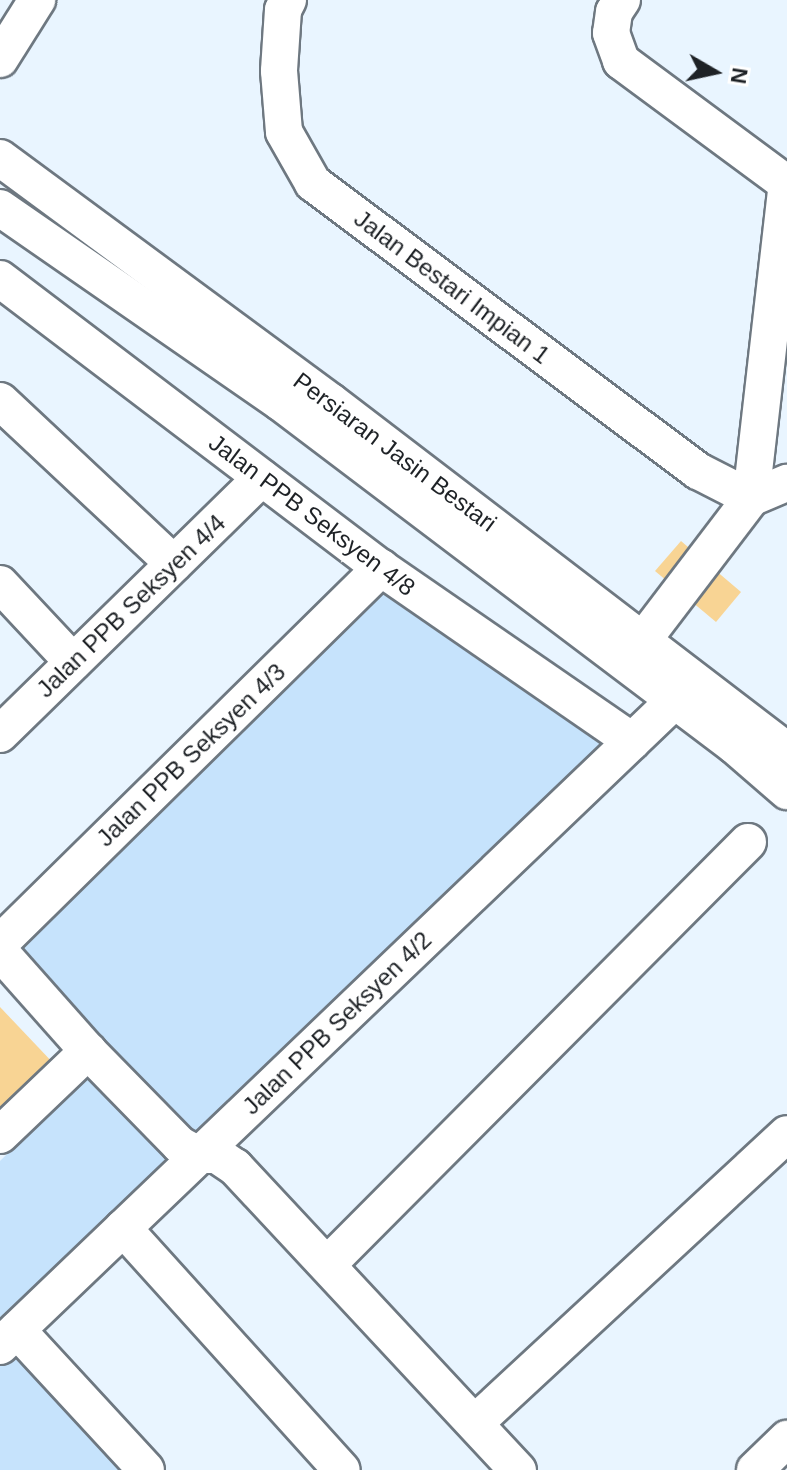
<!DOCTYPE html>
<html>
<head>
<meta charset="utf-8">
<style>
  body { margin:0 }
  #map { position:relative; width:787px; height:1470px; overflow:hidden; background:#e9f5ff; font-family:Helvetica,sans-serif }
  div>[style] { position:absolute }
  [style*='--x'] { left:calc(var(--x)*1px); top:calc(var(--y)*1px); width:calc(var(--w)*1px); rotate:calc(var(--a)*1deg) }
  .green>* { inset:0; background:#c6e3fc }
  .building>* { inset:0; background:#f8d494 }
  .roads { filter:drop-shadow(2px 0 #6e7881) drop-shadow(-2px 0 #6e7881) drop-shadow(0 2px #6e7881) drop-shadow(0 -2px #6e7881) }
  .minor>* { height:36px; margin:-18px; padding:0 18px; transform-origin:18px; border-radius:18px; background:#fff }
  span { translate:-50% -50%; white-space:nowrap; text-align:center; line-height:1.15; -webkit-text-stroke:8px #fff; paint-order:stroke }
  .street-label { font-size:24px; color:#1e2226 }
  .north { position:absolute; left:675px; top:32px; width:80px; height:80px; -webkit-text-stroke:6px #fff; paint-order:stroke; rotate:99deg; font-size:22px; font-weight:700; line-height:32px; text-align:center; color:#1e2226 }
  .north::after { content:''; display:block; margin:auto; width:28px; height:36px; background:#1e2226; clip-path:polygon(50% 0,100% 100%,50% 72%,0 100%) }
</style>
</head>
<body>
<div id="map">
  <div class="green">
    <div style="clip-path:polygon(382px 578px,624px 741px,200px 1148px,10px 946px)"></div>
    <div style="clip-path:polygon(96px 1067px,188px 1156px,0 1338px,0 1161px)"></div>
    <div style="clip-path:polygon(14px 1347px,131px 1470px,0 1470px,0 1361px)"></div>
  </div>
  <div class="building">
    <div style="clip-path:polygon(681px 541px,741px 592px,716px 622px,655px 571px)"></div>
    <div style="clip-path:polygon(0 1007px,56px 1066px,0 1119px)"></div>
  </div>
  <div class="roads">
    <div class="minor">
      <div style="--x:288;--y:0;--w:11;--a:117"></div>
      <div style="--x:283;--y:10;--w:61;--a:93.8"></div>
      <div style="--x:279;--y:71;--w:61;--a:85.3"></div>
      <div style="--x:284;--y:132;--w:59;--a:60.4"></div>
      <div style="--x:313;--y:183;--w:481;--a:36.8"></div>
      <div style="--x:698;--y:471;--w:59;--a:27"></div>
      <div style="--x:622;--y:0;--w:14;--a:124"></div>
      <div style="--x:614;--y:12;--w:21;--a:98"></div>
      <div style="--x:611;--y:33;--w:30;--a:70"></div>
      <div style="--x:621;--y:61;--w:207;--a:36.5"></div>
      <div style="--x:0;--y:59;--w:70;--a:-57.9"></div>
      <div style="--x:0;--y:158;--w:411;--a:36.4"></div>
      <div style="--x:331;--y:402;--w:574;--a:37.43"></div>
      <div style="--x:0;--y:208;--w:341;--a:34.7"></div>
      <div style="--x:280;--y:402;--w:570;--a:37.09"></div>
      <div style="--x:735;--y:746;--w:69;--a:40.9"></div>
      <div style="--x:0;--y:279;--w:478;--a:37.2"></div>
      <div style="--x:381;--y:568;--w:305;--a:34.6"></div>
      <div style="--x:0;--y:401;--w:238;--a:43.1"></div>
      <div style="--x:751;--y:498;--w:316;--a:-83.5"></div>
      <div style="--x:751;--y:498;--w:39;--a:-23"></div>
      <div style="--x:0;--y:584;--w:107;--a:46.9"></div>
      <div style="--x:643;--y:640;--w:178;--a:-52.7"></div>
      <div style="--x:0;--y:734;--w:366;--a:-44.4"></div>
      <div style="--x:0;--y:943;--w:535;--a:-44.55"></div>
      <div style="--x:0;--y:952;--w:132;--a:48.4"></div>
      <div style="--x:88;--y:1051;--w:132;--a:45.6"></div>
      <div style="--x:180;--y:1145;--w:21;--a:28"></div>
      <div style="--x:199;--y:1155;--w:18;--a:0"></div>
      <div style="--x:217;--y:1155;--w:22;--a:34"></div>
      <div style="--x:235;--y:1167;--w:415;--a:47"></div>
      <div style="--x:0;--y:1135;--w:122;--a:-43.7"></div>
      <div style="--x:123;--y:1228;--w:326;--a:47.9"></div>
      <div style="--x:329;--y:1263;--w:594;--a:-45.14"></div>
      <div style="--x:17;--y:1330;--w:190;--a:47.3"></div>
      <div style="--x:0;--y:1346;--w:933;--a:-43.74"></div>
      <div style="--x:475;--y:1423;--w:425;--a:-42.8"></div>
      <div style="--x:755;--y:1470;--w:45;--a:-44.1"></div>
    </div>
  </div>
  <div class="street-label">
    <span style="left:452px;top:287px;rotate:37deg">Jalan Bestari Impian 1</span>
    <span style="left:395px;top:452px;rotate:37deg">Persiaran Jasin Bestari</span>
    <span style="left:312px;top:515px;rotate:37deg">Jalan PPB Seksyen 4/8</span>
    <span style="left:131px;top:606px;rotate:-44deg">Jalan PPB Seksyen 4/4</span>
    <span style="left:191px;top:755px;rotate:-44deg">Jalan PPB Seksyen 4/3</span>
    <span style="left:337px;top:1023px;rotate:-44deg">Jalan PPB Seksyen 4/2</span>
  </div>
  <div class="north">N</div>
</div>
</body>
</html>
